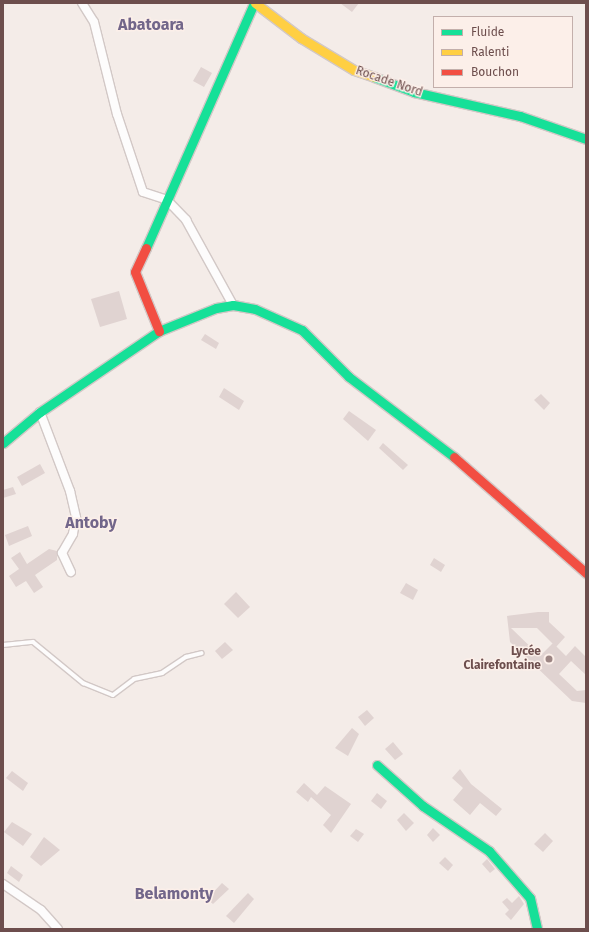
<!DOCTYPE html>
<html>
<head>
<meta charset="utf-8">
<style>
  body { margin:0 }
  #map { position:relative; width:589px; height:932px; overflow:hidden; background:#f4ece8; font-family:"Fira Sans",sans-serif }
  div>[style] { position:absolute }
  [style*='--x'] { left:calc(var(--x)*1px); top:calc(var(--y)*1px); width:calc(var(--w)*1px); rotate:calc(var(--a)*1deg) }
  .building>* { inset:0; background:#e0d3d1 }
  .roads { filter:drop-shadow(1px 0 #d2c8c6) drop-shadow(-1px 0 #d2c8c6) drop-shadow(0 1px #d2c8c6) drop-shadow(0 -1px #d2c8c6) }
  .lane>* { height:4px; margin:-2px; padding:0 2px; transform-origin:2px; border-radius:2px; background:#fdfcfc }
  .street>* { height:8px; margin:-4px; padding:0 4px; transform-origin:4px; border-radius:4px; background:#fdfcfc }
  .fast>* { height:9px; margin:-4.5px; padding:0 4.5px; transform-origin:4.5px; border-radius:4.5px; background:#16e098 }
  .slow>* { height:9px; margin:-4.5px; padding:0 4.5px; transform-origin:4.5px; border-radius:4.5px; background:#ffcf43 }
  .jam>* { height:9px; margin:-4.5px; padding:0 4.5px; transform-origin:4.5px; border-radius:4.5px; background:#f24e42 }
  .dots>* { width:11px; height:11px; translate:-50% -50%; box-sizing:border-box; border:2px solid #fcefe9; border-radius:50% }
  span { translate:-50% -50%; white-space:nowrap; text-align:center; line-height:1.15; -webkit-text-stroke:3px #fcefe9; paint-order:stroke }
  .street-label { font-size:12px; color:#6d4e4d }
  .poi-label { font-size:12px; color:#6d4e4d; font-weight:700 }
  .right { translate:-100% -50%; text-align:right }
  .district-label { font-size:16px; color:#72668a; font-weight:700 }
  .frame { position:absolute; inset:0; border:4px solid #6d4e4d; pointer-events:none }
  .legend { position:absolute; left:433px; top:16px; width:140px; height:72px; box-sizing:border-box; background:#fcefe9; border:1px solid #c3afab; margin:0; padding:5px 7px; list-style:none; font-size:12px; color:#6d4e4d }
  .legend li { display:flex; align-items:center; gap:8px; height:20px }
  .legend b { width:20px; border:1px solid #c3afab }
</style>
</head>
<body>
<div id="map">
  <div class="building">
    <div style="clip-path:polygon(340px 3px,359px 3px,352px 12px)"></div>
    <div style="clip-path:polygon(201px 67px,212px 73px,204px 87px,193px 81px)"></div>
    <div style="clip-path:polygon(119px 291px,127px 319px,100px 327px,91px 299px)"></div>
    <div style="clip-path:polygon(205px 334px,219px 343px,216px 349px,201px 340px)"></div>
    <div style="clip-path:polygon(224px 388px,244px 401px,239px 410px,219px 397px)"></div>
    <div style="clip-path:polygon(541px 394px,550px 403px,544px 410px,534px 400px)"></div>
    <div style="clip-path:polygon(349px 411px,376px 430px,368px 441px,343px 419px)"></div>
    <div style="clip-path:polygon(383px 443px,408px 465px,403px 470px,379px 448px)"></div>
    <div style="clip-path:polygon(40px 464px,45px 473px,22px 486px,17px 477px)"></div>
    <div style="clip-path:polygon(13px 487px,16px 494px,3px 498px,3px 490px)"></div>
    <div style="clip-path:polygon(28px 526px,32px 536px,9px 546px,5px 535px)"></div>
    <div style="clip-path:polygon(49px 549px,57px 551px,57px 560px,35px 575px,43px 587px,34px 593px,26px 581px,16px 587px,9px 576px,19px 569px,11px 558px,20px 552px,27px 564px)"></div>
    <div style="clip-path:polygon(434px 558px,445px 565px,441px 572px,430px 565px)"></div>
    <div style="clip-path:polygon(406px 583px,418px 590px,413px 600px,400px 593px)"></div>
    <div style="clip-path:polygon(236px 592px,250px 607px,238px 618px,224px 604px)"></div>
    <div style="clip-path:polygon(538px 612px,549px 612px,549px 622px,565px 637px,556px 647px,537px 628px,511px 628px,540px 656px,553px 643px,566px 656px,575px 646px,586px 657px,586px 675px,571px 661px,559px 674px,577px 691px,586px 690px,586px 703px,572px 701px,510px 642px,507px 616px)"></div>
    <div style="clip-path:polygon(225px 642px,233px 650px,222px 659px,215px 651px)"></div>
    <div style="clip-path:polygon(367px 710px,374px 718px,365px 726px,358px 717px)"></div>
    <div style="clip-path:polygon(352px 728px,359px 734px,348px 756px,335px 748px)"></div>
    <div style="clip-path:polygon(393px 742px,403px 754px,395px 760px,385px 749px)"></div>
    <div style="clip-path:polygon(460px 769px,471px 784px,502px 809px,496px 816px,480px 803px,470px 815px,453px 800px,463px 788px,452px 778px)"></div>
    <div style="clip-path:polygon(12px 771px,28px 783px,23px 791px,6px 778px)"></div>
    <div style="clip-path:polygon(304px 783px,317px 795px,325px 786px,351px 804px,331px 833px,323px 825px,331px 815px,311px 797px,308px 802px,296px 792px)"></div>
    <div style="clip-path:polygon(377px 793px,387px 801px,381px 809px,371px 801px)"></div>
    <div style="clip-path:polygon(404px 813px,414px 823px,406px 831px,397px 820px)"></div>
    <div style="clip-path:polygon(12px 822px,32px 834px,23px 846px,4px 832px)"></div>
    <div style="clip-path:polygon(433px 828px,440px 835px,433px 842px,427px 835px)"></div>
    <div style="clip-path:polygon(356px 829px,364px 834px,358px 842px,350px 836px)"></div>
    <div style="clip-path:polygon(545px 833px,553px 841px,543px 852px,534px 844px)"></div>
    <div style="clip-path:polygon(44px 837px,60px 850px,41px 866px,30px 857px)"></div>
    <div style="clip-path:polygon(445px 857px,453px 865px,448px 871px,439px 863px)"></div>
    <div style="clip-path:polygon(487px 859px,495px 869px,490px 873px,482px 864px)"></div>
    <div style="clip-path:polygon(11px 866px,23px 875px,19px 882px,7px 873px)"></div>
    <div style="clip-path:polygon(222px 883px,229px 889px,213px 904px,207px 899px)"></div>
    <div style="clip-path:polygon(248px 893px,254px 899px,234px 923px,226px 916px)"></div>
    <div style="clip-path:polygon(519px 896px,524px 904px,511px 920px,505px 914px,509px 910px,502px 902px,507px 898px,512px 903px)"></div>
  </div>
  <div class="roads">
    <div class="lane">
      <div style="--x:3;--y:645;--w:30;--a:-6"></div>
      <div style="--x:33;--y:642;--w:65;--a:39.4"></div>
      <div style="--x:83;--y:683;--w:32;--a:22"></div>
      <div style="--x:113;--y:695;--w:26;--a:-37"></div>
      <div style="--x:134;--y:679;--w:29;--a:-12"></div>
      <div style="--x:162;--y:673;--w:29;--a:-34"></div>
      <div style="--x:186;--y:657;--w:16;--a:-14"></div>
    </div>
    <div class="street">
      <div style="--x:82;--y:3;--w:22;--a:58"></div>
      <div style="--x:94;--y:22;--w:95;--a:76"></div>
      <div style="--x:117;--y:114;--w:82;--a:71.6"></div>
      <div style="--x:143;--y:192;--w:25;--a:18"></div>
      <div style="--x:167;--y:200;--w:28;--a:46"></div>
      <div style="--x:186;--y:220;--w:97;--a:61.1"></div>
      <div style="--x:40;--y:412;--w:85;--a:69.2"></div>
      <div style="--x:70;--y:491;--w:28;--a:77"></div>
      <div style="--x:76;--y:518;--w:16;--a:101"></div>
      <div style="--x:73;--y:534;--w:22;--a:120"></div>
      <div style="--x:62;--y:553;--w:21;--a:65"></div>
      <div style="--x:3;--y:884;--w:46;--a:34.4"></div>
      <div style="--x:41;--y:910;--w:25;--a:48"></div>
    </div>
    <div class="fast">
      <div style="--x:374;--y:77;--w:43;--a:20.6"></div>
      <div style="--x:414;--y:92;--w:109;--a:12.8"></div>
      <div style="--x:520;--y:116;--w:70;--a:19.2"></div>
      <div style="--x:146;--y:248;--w:268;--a:-66.2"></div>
      <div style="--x:3;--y:443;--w:48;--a:-40"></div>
      <div style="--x:40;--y:412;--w:144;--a:-34.2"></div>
      <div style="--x:159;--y:331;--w:61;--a:-22"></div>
      <div style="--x:216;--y:308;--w:17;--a:-10"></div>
      <div style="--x:233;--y:305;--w:22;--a:10"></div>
      <div style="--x:255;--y:309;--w:51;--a:24.1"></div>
      <div style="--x:302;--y:330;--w:66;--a:45"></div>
      <div style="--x:349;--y:377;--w:132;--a:37.3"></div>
      <div style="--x:377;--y:765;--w:62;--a:41.7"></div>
      <div style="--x:423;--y:806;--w:80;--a:34.3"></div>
      <div style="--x:489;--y:851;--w:62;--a:48.9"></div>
      <div style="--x:530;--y:898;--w:32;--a:77"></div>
    </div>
    <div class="slow">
      <div style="--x:255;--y:3;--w:58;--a:37.3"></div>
      <div style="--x:301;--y:38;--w:62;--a:31.1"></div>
      <div style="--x:354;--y:70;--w:21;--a:19"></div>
    </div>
    <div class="jam">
      <div style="--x:146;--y:248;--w:26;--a:115"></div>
      <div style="--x:135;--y:272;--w:64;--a:67.9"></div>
      <div style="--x:454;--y:457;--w:176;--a:41.3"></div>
    </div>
  </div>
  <div class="dots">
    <div style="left:549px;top:659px;background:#9c8583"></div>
  </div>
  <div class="street-label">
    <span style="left:389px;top:82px;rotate:19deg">Rocade Nord</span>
  </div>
  <div class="poi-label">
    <span class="right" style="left:541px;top:659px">Lycée<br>Clairefontaine</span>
  </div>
  <div class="district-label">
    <span style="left:151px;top:25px">Abatoara</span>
    <span style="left:91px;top:523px">Antoby</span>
    <span style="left:174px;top:894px">Belamonty</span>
  </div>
  <div class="frame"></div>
  <ul class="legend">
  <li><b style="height:5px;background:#16e098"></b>Fluide</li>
  <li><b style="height:5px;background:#ffcf43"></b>Ralenti</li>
  <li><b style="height:5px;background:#f24e42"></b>Bouchon</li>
  </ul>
</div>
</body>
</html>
